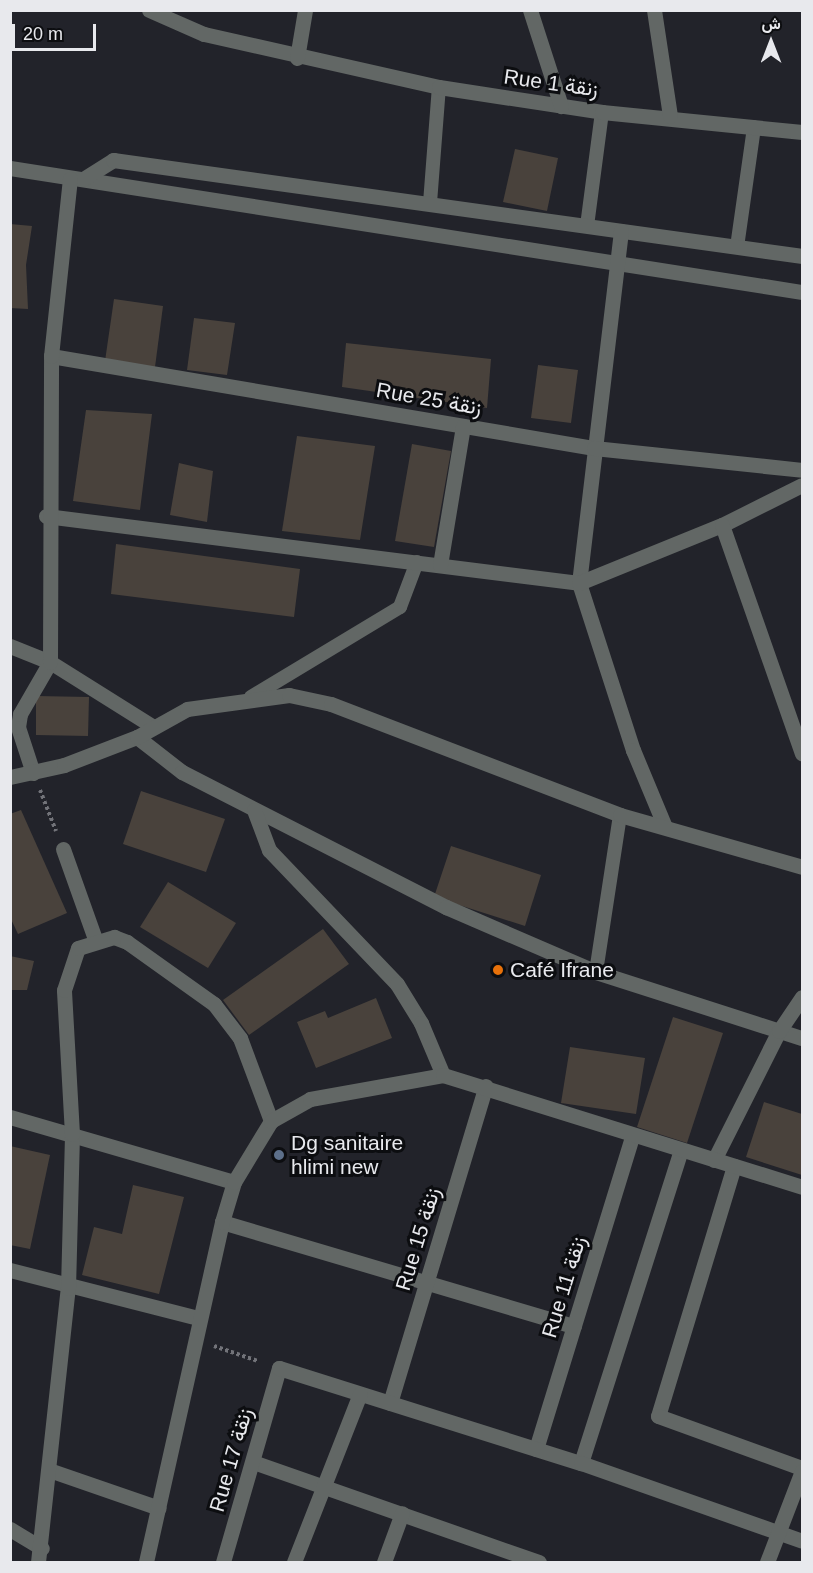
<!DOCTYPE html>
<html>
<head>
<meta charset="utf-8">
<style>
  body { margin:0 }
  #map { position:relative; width:813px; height:1573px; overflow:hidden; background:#22232a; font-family:Helvetica,Vazirmatn,sans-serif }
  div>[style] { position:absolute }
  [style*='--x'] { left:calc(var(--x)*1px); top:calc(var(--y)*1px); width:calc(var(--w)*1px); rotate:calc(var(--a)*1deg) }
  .building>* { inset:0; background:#49423c }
  .path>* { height:4px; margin-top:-2px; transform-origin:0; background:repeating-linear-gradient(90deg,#727379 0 3px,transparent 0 6px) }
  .lane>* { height:14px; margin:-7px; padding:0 7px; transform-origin:7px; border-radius:7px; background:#626765 }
  .street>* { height:15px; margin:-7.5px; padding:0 7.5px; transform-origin:7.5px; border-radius:7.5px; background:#626765 }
  .dots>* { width:16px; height:16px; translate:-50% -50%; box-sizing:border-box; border:3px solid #0c0d10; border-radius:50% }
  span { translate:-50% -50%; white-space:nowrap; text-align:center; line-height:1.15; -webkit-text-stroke:6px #0c0d10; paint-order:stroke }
  .street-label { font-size:21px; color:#e8e9ed }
  .poi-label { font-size:21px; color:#e8e9ed }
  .left { translate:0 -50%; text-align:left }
  .frame { position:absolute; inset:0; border:12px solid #e8e9ed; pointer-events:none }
  .north { position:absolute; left:741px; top:12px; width:60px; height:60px; -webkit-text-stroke:4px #0c0d10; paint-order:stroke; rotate:0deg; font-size:16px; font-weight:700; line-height:24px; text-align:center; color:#e8e9ed }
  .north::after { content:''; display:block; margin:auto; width:21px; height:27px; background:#e8e9ed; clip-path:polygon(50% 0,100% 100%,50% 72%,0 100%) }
  .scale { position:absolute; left:12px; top:24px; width:84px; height:27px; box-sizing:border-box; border:3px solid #e8e9ed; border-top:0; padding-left:8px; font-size:18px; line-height:21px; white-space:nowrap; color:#e8e9ed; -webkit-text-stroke:4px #0c0d10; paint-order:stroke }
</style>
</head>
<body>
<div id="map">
  <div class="building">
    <div style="clip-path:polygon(515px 149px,558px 158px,547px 211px,503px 202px)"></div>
    <div style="clip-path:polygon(10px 224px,32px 226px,26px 265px,28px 309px,10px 308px)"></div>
    <div style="clip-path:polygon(114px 299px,163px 306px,155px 367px,105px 361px)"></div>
    <div style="clip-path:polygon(194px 318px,235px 323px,227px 375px,187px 370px)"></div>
    <div style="clip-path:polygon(346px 343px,491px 359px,487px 408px,342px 387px)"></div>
    <div style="clip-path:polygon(538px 365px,578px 370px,571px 423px,531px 418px)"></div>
    <div style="clip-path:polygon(86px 410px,152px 414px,140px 510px,73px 501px)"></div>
    <div style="clip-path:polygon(297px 436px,375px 446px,360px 540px,282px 531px)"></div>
    <div style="clip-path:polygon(412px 444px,451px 451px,434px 547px,395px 541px)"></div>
    <div style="clip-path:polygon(179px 463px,213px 471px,207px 522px,170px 515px)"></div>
    <div style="clip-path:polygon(116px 544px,300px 569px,294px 617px,111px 594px)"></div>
    <div style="clip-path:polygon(36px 696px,89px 697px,88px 736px,36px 735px)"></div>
    <div style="clip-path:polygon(141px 791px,225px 819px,206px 872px,123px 844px)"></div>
    <div style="clip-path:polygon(21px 810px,67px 913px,18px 934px,10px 917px,10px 814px)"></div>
    <div style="clip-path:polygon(451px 846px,541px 875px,525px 926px,434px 897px)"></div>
    <div style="clip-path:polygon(168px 882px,236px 923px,208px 968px,140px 927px)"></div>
    <div style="clip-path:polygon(323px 929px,349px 964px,249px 1035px,223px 1000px)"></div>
    <div style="clip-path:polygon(10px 956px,34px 961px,27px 990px,10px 990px)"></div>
    <div style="clip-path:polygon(376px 998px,392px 1038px,316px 1068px,297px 1022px,325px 1011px,328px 1018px)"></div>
    <div style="clip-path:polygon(673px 1017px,723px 1033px,687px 1143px,637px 1127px)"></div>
    <div style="clip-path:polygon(570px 1047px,645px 1058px,636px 1114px,561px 1103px)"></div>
    <div style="clip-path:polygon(764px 1102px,802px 1114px,802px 1175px,746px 1157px)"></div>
    <div style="clip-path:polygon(10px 1146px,50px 1155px,30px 1249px,10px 1245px)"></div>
    <div style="clip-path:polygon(133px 1185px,184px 1197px,159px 1294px,82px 1275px,94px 1227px,122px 1234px)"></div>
  </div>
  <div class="path">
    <div style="--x:40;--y:790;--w:44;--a:68.7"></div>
    <div style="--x:214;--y:1346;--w:46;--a:18.8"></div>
  </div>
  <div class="lane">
    <div style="--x:430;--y:203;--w:116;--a:-85.6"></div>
    <div style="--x:587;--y:226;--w:115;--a:-82.5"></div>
    <div style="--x:737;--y:247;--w:121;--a:-81.9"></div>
    <div style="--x:251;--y:697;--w:174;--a:-31.1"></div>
    <div style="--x:400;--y:607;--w:48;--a:-69.3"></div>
    <div style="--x:596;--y:972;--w:159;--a:-81.3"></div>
  </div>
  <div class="street">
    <div style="--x:149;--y:10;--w:60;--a:23.6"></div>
    <div style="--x:204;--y:34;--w:241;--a:12.7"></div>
    <div style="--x:439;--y:87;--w:165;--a:8.7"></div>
    <div style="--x:602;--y:112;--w:201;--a:5.7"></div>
    <div style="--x:530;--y:10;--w:101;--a:72.1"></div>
    <div style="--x:654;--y:10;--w:107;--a:81.4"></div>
    <div style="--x:297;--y:58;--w:49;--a:-80.5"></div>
    <div style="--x:10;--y:168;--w:802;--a:8.9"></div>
    <div style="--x:83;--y:179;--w:36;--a:-32"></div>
    <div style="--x:113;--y:160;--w:696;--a:7.93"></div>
    <div style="--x:621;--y:231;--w:354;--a:96.8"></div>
    <div style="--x:579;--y:583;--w:176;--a:72.1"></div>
    <div style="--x:633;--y:750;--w:83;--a:67.4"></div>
    <div style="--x:51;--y:356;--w:551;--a:9.62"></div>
    <div style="--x:594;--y:448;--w:209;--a:6"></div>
    <div style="--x:46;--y:516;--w:537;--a:7.16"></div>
    <div style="--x:579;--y:583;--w:154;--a:-22.1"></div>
    <div style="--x:722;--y:525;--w:89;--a:-26.6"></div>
    <div style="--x:722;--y:525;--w:242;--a:70.7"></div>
    <div style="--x:440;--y:565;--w:141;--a:-80.6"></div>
    <div style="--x:10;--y:646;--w:43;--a:21.8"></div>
    <div style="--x:50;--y:662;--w:120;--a:32.1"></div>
    <div style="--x:137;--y:737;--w:57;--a:37.9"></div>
    <div style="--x:182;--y:772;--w:297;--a:27.1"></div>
    <div style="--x:446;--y:907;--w:163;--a:23.4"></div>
    <div style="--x:596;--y:972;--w:216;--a:17.8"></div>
    <div style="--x:33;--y:773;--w:48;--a:-108.1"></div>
    <div style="--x:18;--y:727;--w:13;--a:-81"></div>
    <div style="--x:20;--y:714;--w:60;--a:-60"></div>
    <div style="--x:50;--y:662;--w:306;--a:-89.8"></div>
    <div style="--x:51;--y:356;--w:178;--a:-83.9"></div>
    <div style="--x:10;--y:777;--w:55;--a:-12.5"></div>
    <div style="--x:64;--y:765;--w:78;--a:-21"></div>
    <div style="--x:137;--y:737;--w:57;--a:-29.2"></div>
    <div style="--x:187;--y:709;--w:103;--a:-7.8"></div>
    <div style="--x:289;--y:695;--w:43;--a:12.1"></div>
    <div style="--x:331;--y:704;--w:310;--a:21"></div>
    <div style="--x:620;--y:815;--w:189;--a:15.9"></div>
    <div style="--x:254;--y:810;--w:43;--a:69.4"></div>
    <div style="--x:269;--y:850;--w:185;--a:46.3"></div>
    <div style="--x:397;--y:984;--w:46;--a:58.4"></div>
    <div style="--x:421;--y:1023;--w:56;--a:67.1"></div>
    <div style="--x:63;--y:849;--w:96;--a:70.4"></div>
    <div style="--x:10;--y:1117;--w:233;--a:16.2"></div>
    <div style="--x:714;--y:1160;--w:144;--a:-63.3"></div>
    <div style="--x:779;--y:1031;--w:41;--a:-55.9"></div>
    <div style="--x:734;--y:1166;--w:261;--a:106.9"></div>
    <div style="--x:658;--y:1416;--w:153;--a:19.9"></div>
    <div style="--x:222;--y:1222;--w:367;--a:16.5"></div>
    <div style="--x:10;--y:1270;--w:195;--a:14.3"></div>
    <div style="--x:390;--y:1403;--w:331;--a:-73.2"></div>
    <div style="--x:536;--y:1449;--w:326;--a:-72.9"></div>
    <div style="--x:253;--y:1462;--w:303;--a:19.3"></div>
    <div style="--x:581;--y:1463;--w:326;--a:-72.3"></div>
    <div style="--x:49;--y:1470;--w:116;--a:19.1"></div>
    <div style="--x:10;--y:1529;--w:37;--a:31"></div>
    <div style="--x:38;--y:1562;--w:276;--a:-83.8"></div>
    <div style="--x:68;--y:1288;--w:154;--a:-88.5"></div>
    <div style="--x:72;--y:1134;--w:144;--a:-93.2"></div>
    <div style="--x:64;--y:990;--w:44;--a:-71.6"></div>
    <div style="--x:78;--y:948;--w:38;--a:-17"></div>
    <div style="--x:114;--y:937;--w:14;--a:21"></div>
    <div style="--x:127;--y:942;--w:107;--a:35.5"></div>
    <div style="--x:214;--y:1004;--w:43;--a:52.6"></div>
    <div style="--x:240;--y:1038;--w:89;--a:69.5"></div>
    <div style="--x:146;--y:1562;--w:348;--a:-77.4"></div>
    <div style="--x:222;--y:1222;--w:42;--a:-73.3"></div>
    <div style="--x:234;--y:1182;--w:71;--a:-58.8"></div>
    <div style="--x:271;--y:1121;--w:45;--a:-29.4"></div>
    <div style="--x:310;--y:1099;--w:135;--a:-10.2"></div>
    <div style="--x:443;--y:1075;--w:376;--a:17.3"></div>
    <div style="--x:223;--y:1562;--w:202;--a:-73.9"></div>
    <div style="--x:279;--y:1368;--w:317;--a:17.5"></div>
    <div style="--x:581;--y:1463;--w:234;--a:19.4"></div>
    <div style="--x:294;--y:1562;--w:180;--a:-68.6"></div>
    <div style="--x:384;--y:1562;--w:52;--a:-69.8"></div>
    <div style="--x:767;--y:1562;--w:97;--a:-69"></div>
  </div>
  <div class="dots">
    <div style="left:498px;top:970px;background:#e8710a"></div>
    <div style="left:279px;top:1155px;background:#5c6f8a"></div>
  </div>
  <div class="street-label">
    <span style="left:551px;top:83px;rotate:8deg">Rue 1 زنقة</span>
    <span style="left:429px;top:399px;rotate:10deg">Rue 25 زنقة</span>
    <span style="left:418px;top:1239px;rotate:-73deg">Rue 15 زنقة</span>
    <span style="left:564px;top:1287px;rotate:-73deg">Rue 11 زنقة</span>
    <span style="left:231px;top:1460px;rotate:-74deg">Rue 17 زنقة</span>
  </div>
  <div class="poi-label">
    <span class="left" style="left:510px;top:970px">Café Ifrane</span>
    <span class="left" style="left:291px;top:1155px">Dg sanitaire<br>hlimi new</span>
  </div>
  <div class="frame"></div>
  <div class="north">ش</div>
  <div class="scale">20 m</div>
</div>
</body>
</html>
